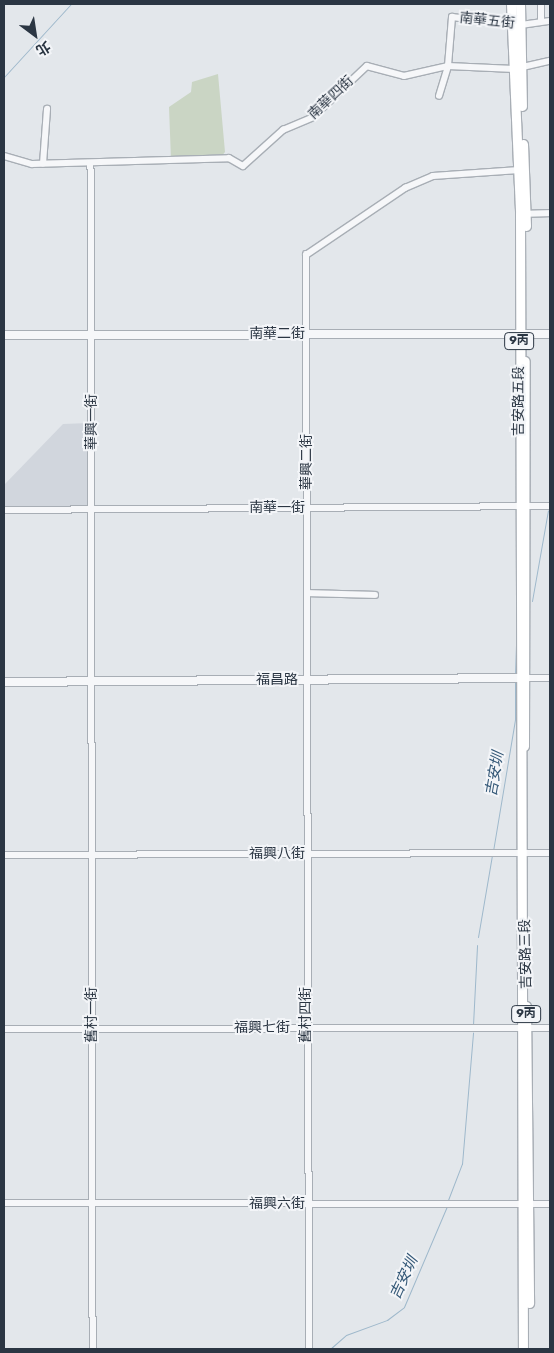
<!DOCTYPE html>
<html>
<head>
<meta charset="utf-8">
<style>
  body { margin:0 }
  #map { position:relative; width:554px; height:1353px; overflow:hidden; background:#e3e7eb; font-family:Rubik,"Noto Sans TC",sans-serif }
  div>[style] { position:absolute }
  [style*='--x'] { left:calc(var(--x)*1px); top:calc(var(--y)*1px); width:calc(var(--w)*1px); rotate:calc(var(--a)*1deg) }
  .built>* { inset:0; background:#d1d6dd }
  .green>* { inset:0; background:#cad5c4 }
  .stream>* { height:1px; margin:-0.5px; padding:0 0.5px; transform-origin:0.5px; border-radius:0.5px; background:#9eb8cb }
  .roads { filter:drop-shadow(1px 0 #a8aeb5) drop-shadow(-1px 0 #a8aeb5) drop-shadow(0 1px #a8aeb5) drop-shadow(0 -1px #a8aeb5) }
  .minor>* { height:5.5px; margin:-2.75px; padding:0 2.75px; transform-origin:2.75px; border-radius:2.75px; background:#f6f7f9 }
  .tertiary>* { height:8px; margin:-4px; padding:0 4px; transform-origin:4px; border-radius:4px; background:#f6f7f9 }
  .primary>* { height:9px; margin:-4.5px; padding:0 4.5px; transform-origin:4.5px; border-radius:4.5px; background:#fff }
  span { translate:-50% -50%; white-space:nowrap; text-align:center; line-height:1.15; -webkit-text-stroke:4px #f3f5f8; paint-order:stroke }
  .shield-label span { padding:1px 4px; background:#f3f5f8; border:1px solid; border-radius:4px; -webkit-text-stroke-width:0 }
  .shield-label { font-size:12px; color:#2b3643; font-weight:700 }
  .street-label { font-size:14px; color:#2b3643 }
  .water-label { font-size:15px; color:#345877; font-style:italic }
  .frame { position:absolute; inset:0; border:5px solid #2b3643; pointer-events:none }
  .north { position:absolute; left:10px; top:10px; width:50px; height:50px; -webkit-text-stroke:4px #f3f5f8; paint-order:stroke; rotate:149deg; font-size:14px; font-weight:700; line-height:20px; text-align:center; color:#2b3643 }
  .north::after { content:''; display:block; margin:auto; width:18px; height:22px; background:#2b3643; clip-path:polygon(50% 0,100% 100%,50% 72%,0 100%) }
</style>
</head>
<body>
<div id="map">
  <div class="built">
    <div style="clip-path:polygon(89px 423px,90px 507px,4px 508px,4px 485px,63px 424px)"></div>
  </div>
  <div class="green">
    <div style="clip-path:polygon(218px 74px,225px 152px,221px 157px,171px 160px,169px 107px,191px 92px,192px 82px)"></div>
  </div>
  <div class="stream">
    <div style="--x:4;--y:77;--w:99;--a:-47.5"></div>
    <div style="--x:550;--y:502;--w:5;--a:-90"></div>
    <div style="--x:532;--y:601;--w:92;--a:-80"></div>
    <div style="--x:515;--y:675;--w:61;--a:-88.1"></div>
    <div style="--x:493;--y:851;--w:134;--a:-80.5"></div>
    <div style="--x:515;--y:719;--w:37;--a:-90"></div>
    <div style="--x:478;--y:937;--w:83;--a:-80.3"></div>
    <div style="--x:473;--y:1025;--w:80;--a:-87.1"></div>
    <div style="--x:448;--y:1200;--w:39;--a:-69"></div>
    <div style="--x:462;--y:1164;--w:132;--a:-85.2"></div>
    <div style="--x:330;--y:1349;--w:21;--a:-41"></div>
    <div style="--x:346;--y:1335;--w:44;--a:-20.1"></div>
    <div style="--x:387;--y:1320;--w:21;--a:-37"></div>
    <div style="--x:404;--y:1307;--w:110;--a:-66.9"></div>
  </div>
  <div class="roads">
    <div class="minor">
      <div style="--x:541;--y:21;--w:17;--a:-90"></div>
      <div style="--x:439;--y:96;--w:31;--a:-73"></div>
      <div style="--x:448;--y:66;--w:49;--a:-85.3"></div>
      <div style="--x:452;--y:17;--w:69;--a:6.6"></div>
      <div style="--x:521;--y:25;--w:29;--a:-8"></div>
      <div style="--x:4;--y:156;--w:29;--a:16"></div>
      <div style="--x:32;--y:164;--w:197;--a:-1.7"></div>
      <div style="--x:229;--y:158;--w:16;--a:30"></div>
      <div style="--x:243;--y:166;--w:54;--a:-42"></div>
      <div style="--x:283;--y:130;--w:33;--a:-23"></div>
      <div style="--x:313;--y:117;--w:74;--a:-43.4"></div>
      <div style="--x:367;--y:66;--w:38;--a:15"></div>
      <div style="--x:404;--y:76;--w:45;--a:-12.8"></div>
      <div style="--x:448;--y:66;--w:66;--a:2.6"></div>
      <div style="--x:514;--y:69;--w:37;--a:-13"></div>
      <div style="--x:91;--y:163;--w:1186;--a:89.9"></div>
      <div style="--x:43;--y:164;--w:55;--a:-85.8"></div>
      <div style="--x:522;--y:214;--w:28;--a:-2"></div>
      <div style="--x:4;--y:510;--w:546;--a:-0.42"></div>
      <div style="--x:308;--y:593;--w:67;--a:1.7"></div>
      <div style="--x:525;--y:678;--w:25;--a:0"></div>
      <div style="--x:4;--y:855;--w:546;--a:-0.21"></div>
      <div style="--x:4;--y:1029;--w:546;--a:-0.1"></div>
      <div style="--x:4;--y:1203;--w:546;--a:0.1"></div>
      <div style="--x:309;--y:1349;--w:1094;--a:-90.16"></div>
      <div style="--x:306;--y:255;--w:120;--a:-34.1"></div>
      <div style="--x:405;--y:188;--w:30;--a:-23"></div>
      <div style="--x:433;--y:176;--w:86;--a:-4"></div>
    </div>
    <div class="tertiary">
      <div style="--x:4;--y:335;--w:546;--a:-0.1"></div>
      <div style="--x:4;--y:682;--w:521;--a:-0.44"></div>
    </div>
    <div class="primary">
      <div style="--x:511;--y:4;--w:210;--a:87.5"></div>
      <div style="--x:520;--y:214;--w:1135;--a:89.85"></div>
      <div style="--x:520;--y:4;--w:102;--a:88.9"></div>
      <div style="--x:523;--y:144;--w:82;--a:87.9"></div>
      <div style="--x:524;--y:746;--w:385;--a:-89.9"></div>
      <div style="--x:526;--y:1006;--w:297;--a:89.4"></div>
    </div>
  </div>
  <div class="shield-label">
    <span style="left:519px;top:341px">9丙</span>
    <span style="left:526px;top:1014px">9丙</span>
  </div>
  <div class="street-label">
    <span style="left:487px;top:21px;rotate:6deg">南華五街</span>
    <span style="left:331px;top:98px;rotate:-43deg">南華四街</span>
    <span style="left:277px;top:334px">南華二街</span>
    <span style="left:519px;top:401px;rotate:-90deg">吉安路五段</span>
    <span style="left:92px;top:422px;rotate:-90deg">華興一街</span>
    <span style="left:307px;top:462px;rotate:-90deg">華興二街</span>
    <span style="left:277px;top:508px">南華一街</span>
    <span style="left:277px;top:680px">福昌路</span>
    <span style="left:277px;top:854px">福興八街</span>
    <span style="left:526px;top:954px;rotate:-91deg">吉安路三段</span>
    <span style="left:92px;top:1015px;rotate:-90deg">舊村一街</span>
    <span style="left:306px;top:1015px;rotate:-90deg">舊村四街</span>
    <span style="left:262px;top:1028px">福興七街</span>
    <span style="left:277px;top:1204px">福興六街</span>
  </div>
  <div class="water-label">
    <span style="left:495px;top:774px;rotate:-80deg">吉安圳</span>
    <span style="left:404px;top:1278px;rotate:-65deg">吉安圳</span>
  </div>
  <div class="frame"></div>
  <div class="north">北</div>
</div>
</body>
</html>
